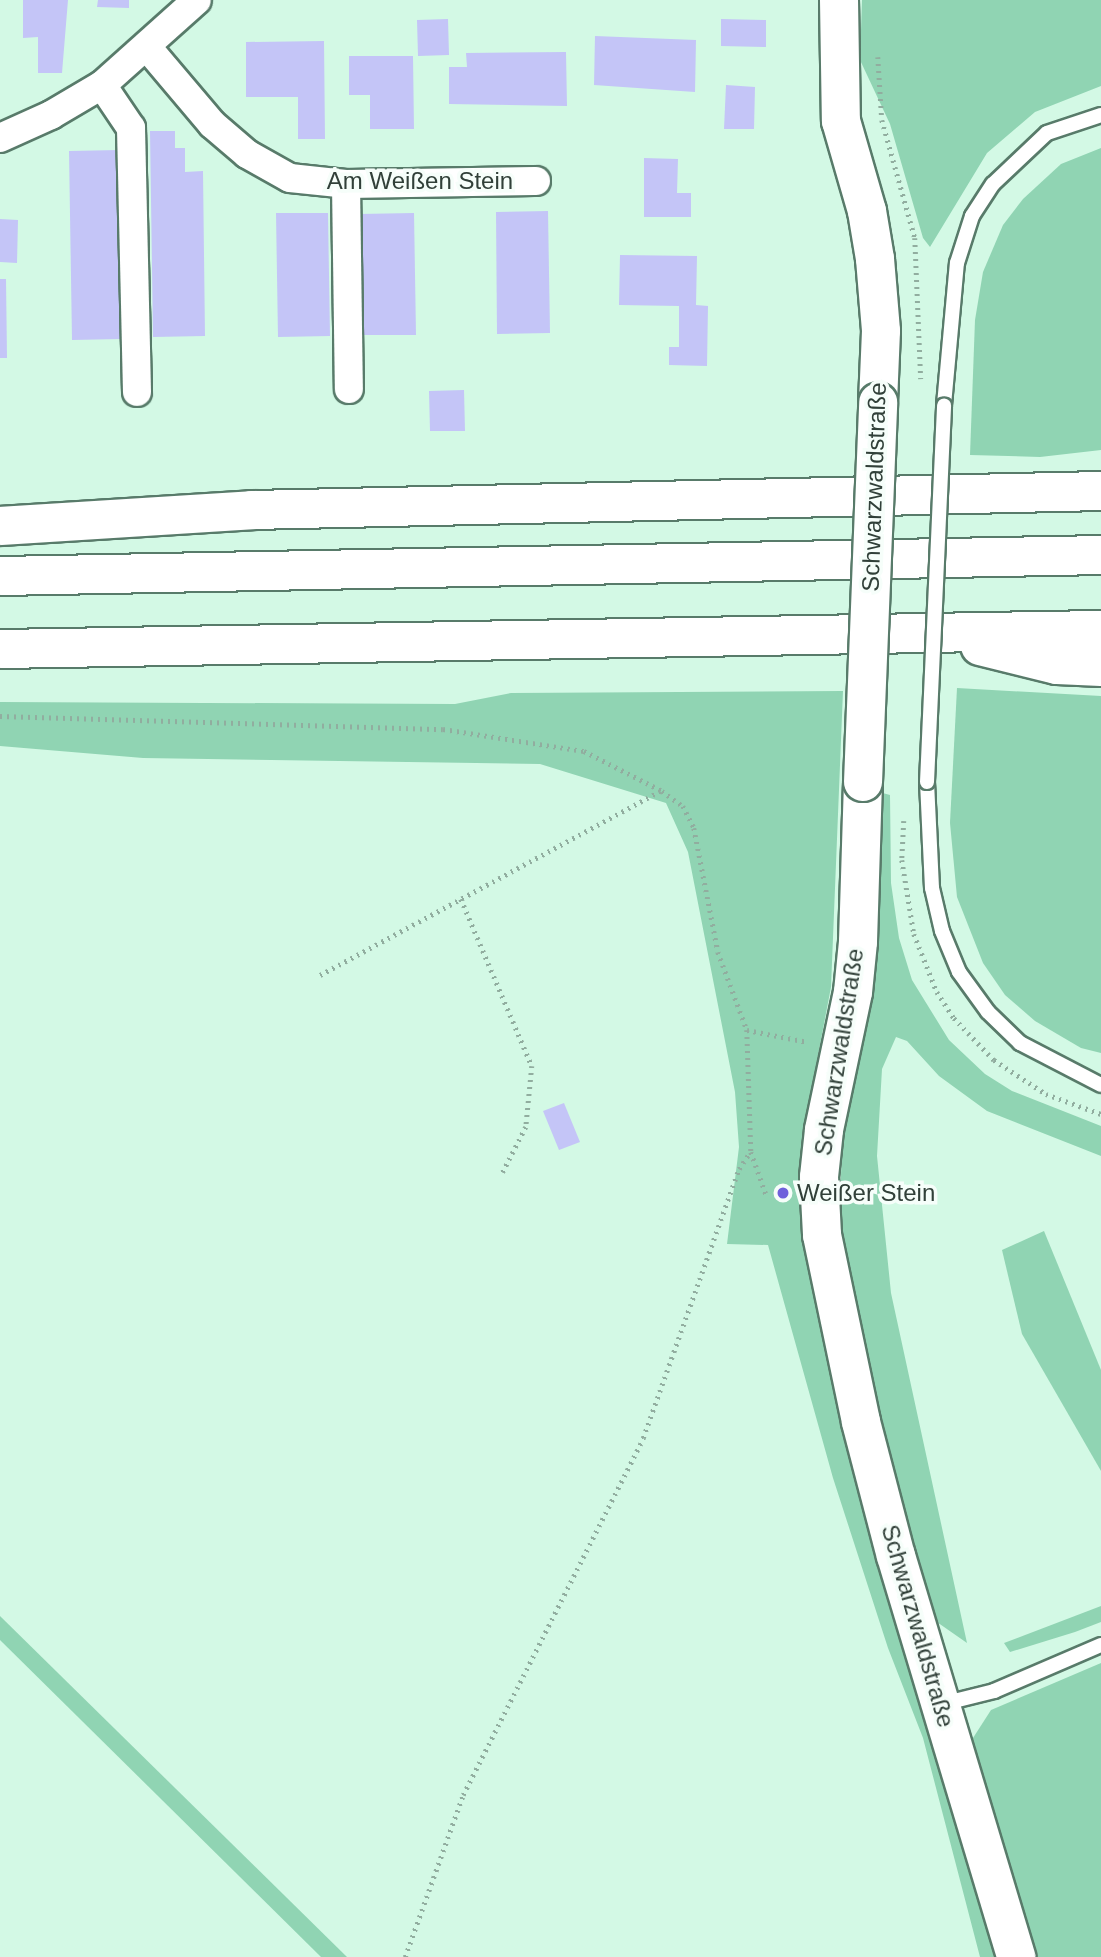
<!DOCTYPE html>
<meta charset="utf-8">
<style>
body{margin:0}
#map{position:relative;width:1101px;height:1957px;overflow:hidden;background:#d3f9e5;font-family:Helvetica,sans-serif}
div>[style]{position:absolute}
.green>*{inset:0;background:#90d4b3}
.building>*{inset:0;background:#c4c5f7}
.path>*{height:4.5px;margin-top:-2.25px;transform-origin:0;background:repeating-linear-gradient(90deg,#91ad9f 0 2px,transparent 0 7px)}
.roads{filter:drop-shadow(2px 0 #587b6a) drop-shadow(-2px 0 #587b6a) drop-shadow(0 2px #587b6a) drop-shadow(0 -2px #587b6a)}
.service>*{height:14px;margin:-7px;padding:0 7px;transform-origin:7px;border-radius:7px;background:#fff}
.minor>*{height:28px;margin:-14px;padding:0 14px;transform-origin:14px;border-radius:14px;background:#fff}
.secondary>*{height:38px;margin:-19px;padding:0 19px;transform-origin:19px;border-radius:19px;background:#fff}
.motorway>*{height:38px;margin:-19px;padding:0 19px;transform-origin:19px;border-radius:19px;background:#fff}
.bridges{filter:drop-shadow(2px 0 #587b6a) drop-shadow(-2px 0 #587b6a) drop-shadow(0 2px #587b6a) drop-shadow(0 -2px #587b6a)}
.service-bridge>*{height:14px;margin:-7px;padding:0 7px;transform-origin:7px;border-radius:7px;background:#fff}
.secondary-bridge>*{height:38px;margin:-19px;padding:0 19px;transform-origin:19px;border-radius:19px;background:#fff}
.dots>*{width:19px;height:19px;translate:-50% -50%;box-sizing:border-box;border:4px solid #f6fefa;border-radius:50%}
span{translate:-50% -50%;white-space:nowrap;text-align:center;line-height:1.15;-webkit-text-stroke:7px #f6fefa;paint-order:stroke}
.street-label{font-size:24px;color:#314039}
.poi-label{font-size:24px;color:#314039}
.left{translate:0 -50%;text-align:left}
</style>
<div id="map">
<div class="green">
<i style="clip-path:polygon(862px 0,1101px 0,1101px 86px,1035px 112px,987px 153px,930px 247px,923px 238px,890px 124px,860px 60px)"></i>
<i style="clip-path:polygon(1101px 148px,1101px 450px,1040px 457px,970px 455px,975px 320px,983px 272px,1003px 225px,1023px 199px,1061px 164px)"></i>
<i style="clip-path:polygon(957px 688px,1101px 696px,1101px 1053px,1081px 1048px,1035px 1021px,1005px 995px,983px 963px,957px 897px,950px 823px)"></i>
<i style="clip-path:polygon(843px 691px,831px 987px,808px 1108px,800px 1181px,805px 1235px,1004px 1957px,980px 1957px,923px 1738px,888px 1648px,833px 1478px,768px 1245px,727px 1244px,739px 1147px,735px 1092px,688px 852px,666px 803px,540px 764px,143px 758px,0 746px,0 702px,455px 704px,511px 693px)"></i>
<i style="clip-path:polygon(879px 792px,890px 795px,891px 883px,899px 938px,912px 980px,949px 1040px,985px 1074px,1012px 1091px,1101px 1126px,1101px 1156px,987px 1111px,939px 1076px,907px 1041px,896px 1037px,882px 1069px,877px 1156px,891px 1293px,967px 1643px,934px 1620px,873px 1419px,839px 1231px,842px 1147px,875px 969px,874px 858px)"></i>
<i style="clip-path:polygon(1044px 1231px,1101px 1370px,1101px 1471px,1022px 1334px,1002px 1250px)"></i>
<i style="clip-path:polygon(1101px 1606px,1101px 1622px,1075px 1632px,1010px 1652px,1004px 1643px)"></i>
<i style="clip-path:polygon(0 1616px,347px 1957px,321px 1957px,0 1640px)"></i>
<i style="clip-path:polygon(1101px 1663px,1101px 1957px,1037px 1957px,974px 1757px,973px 1738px,991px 1710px)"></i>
</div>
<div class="building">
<i style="clip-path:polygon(23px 0,68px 0,62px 73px,38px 73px,38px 37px,23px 38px)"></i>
<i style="clip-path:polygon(98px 0,129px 0,129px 8px,97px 7px)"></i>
<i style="clip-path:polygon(448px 19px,449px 55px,418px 56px,417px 20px)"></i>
<i style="clip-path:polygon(721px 19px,766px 20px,766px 47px,721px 46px)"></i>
<i style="clip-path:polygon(595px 36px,696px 40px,695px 92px,594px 85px)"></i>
<i style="clip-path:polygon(324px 41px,325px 139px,298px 139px,298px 97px,246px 97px,246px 42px)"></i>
<i style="clip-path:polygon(566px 52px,567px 106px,449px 104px,449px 67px,467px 67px,466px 53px)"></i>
<i style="clip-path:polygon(349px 56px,413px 56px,414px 129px,370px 129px,370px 95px,349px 95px)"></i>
<i style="clip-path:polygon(726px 85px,755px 87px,754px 129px,724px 129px)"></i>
<i style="clip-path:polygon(150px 131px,175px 131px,175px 148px,185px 148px,185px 172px,203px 171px,205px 336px,153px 337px)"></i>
<i style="clip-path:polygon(119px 150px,121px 339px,72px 340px,69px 151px)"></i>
<i style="clip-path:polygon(644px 158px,678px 159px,677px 193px,691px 193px,691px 217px,644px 217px)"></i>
<i style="clip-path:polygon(548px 211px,550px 333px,497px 334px,496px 212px)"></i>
<i style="clip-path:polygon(276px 213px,328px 213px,330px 336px,278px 337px)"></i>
<i style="clip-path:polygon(414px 213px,416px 335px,361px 335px,359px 214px)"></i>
<i style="clip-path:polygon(0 219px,18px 220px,17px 263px,0 262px)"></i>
<i style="clip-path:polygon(620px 255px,697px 256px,696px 305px,708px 306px,707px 366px,669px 365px,669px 347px,679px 347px,679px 306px,619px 305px)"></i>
<i style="clip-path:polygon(0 279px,6px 279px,7px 358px,0 358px)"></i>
<i style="clip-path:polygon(464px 390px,465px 431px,430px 431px,429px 391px)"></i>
<i style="clip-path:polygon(564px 1103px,580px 1142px,559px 1150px,543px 1111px)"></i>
</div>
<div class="path">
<i style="left:878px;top:57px;width:63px;rotate:86.4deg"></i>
<i style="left:882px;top:120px;width:123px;rotate:74.4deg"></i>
<i style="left:915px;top:238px;width:141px;rotate:87.6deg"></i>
<i style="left:0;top:716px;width:443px;rotate:1.7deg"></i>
<i style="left:443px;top:729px;width:143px;rotate:8.9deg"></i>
<i style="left:584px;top:751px;width:88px;rotate:27.1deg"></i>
<i style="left:662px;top:791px;width:26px;rotate:36deg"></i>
<i style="left:683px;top:806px;width:25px;rotate:63deg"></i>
<i style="left:694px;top:828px;width:126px;rotate:79deg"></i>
<i style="left:718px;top:952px;width:83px;rotate:69.6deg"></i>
<i style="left:747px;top:1030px;width:122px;rotate:88.1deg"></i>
<i style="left:751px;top:1152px;width:48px;rotate:70.4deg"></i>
<i style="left:904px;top:821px;width:39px;rotate:93deg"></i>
<i style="left:902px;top:860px;width:75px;rotate:80.8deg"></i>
<i style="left:914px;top:934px;width:62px;rotate:68.4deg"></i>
<i style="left:937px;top:992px;width:31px;rotate:57deg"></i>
<i style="left:954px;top:1018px;width:58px;rotate:46.4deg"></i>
<i style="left:994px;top:1060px;width:62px;rotate:33.2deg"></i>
<i style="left:1046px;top:1094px;width:59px;rotate:20deg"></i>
<i style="left:461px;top:899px;width:181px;rotate:67deg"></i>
<i style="left:532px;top:1066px;width:61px;rotate:95.6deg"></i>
<i style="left:526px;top:1127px;width:51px;rotate:117.1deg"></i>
<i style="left:320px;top:975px;width:387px;rotate:-28.4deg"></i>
<i style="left:747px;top:1030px;width:62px;rotate:11.1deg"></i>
<i style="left:405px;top:1957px;width:172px;rotate:-70.3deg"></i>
<i style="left:463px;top:1795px;width:400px;rotate:-63.2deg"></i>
<i style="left:643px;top:1438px;width:286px;rotate:-70.4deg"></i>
<i style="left:739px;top:1169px;width:20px;rotate:-57deg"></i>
</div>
<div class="roads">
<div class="service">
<i style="left:944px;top:405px;width:143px;rotate:-84.8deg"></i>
<i style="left:957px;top:263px;width:49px;rotate:-72.3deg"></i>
<i style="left:972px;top:216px;width:38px;rotate:-57deg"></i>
<i style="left:993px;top:184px;width:74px;rotate:-43.4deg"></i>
<i style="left:1047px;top:133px;width:57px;rotate:-18.4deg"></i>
<i style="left:927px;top:782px;width:106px;rotate:87.3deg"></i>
<i style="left:932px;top:888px;width:44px;rotate:76.9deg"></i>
<i style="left:942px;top:931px;width:44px;rotate:67.5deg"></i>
<i style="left:959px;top:972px;width:49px;rotate:54.1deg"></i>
<i style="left:988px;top:1012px;width:45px;rotate:44.1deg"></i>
<i style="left:1020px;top:1043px;width:91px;rotate:27.4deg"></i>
<i style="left:942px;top:1704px;width:54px;rotate:-14deg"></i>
<i style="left:994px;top:1691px;width:116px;rotate:-23.3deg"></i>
</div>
<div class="minor">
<i style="left:147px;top:47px;width:101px;rotate:49.8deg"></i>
<i style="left:212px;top:124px;width:46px;rotate:40.6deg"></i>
<i style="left:247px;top:154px;width:49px;rotate:29.2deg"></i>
<i style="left:290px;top:178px;width:56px;rotate:6.1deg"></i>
<i style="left:346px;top:184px;width:190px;rotate:-0.9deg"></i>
<i style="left:102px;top:85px;width:52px;rotate:56deg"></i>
<i style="left:131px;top:128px;width:264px;rotate:88.7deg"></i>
<i style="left:0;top:138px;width:56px;rotate:-24.3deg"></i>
<i style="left:51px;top:115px;width:59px;rotate:-30.5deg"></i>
<i style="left:102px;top:85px;width:127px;rotate:-41.8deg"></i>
<i style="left:346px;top:184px;width:205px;rotate:89.2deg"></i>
</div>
<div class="secondary">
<i style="left:839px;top:0;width:121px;rotate:89.1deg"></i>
<i style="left:841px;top:121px;width:94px;rotate:73.9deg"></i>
<i style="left:867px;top:211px;width:49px;rotate:80.5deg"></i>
<i style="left:875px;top:259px;width:72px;rotate:85.2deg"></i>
<i style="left:881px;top:331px;width:71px;rotate:92.4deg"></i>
<i style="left:863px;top:782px;width:160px;rotate:91.8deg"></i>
<i style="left:858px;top:942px;width:50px;rotate:95.7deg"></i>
<i style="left:853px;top:992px;width:141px;rotate:101.9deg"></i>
<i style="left:824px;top:1130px;width:47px;rotate:96.1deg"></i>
<i style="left:819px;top:1177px;width:58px;rotate:87deg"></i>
<i style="left:822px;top:1235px;width:191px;rotate:78.2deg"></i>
<i style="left:861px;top:1422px;width:138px;rotate:75.4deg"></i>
<i style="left:896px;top:1556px;width:419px;rotate:73.3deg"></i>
</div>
<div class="motorway">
<i style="left:0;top:526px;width:253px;rotate:-3.6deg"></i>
<i style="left:252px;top:510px;width:849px;rotate:-1.28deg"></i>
<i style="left:0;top:576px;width:1101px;rotate:-1.09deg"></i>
<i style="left:980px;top:646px;width:79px;rotate:13.9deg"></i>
<i style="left:1057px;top:665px;width:44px;rotate:2.6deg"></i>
<i style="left:0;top:649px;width:1101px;rotate:-0.99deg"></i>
</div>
</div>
<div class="bridges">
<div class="service-bridge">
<i style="left:927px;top:782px;width:377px;rotate:-87.4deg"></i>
</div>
<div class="secondary-bridge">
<i style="left:863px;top:782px;width:380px;rotate:-87.7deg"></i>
</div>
</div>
<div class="dots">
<i style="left:783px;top:1193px;background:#6f61db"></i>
</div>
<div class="street-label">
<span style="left:420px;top:181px">Am Weißen Stein</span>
<span style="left:874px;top:487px;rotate:-88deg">Schwarzwaldstraße</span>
<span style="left:839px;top:1052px;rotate:-81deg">Schwarzwaldstraße</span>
<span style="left:918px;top:1626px;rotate:74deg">Schwarzwaldstraße</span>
</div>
<div class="poi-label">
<span class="left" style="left:797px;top:1193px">Weißer Stein</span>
</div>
</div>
